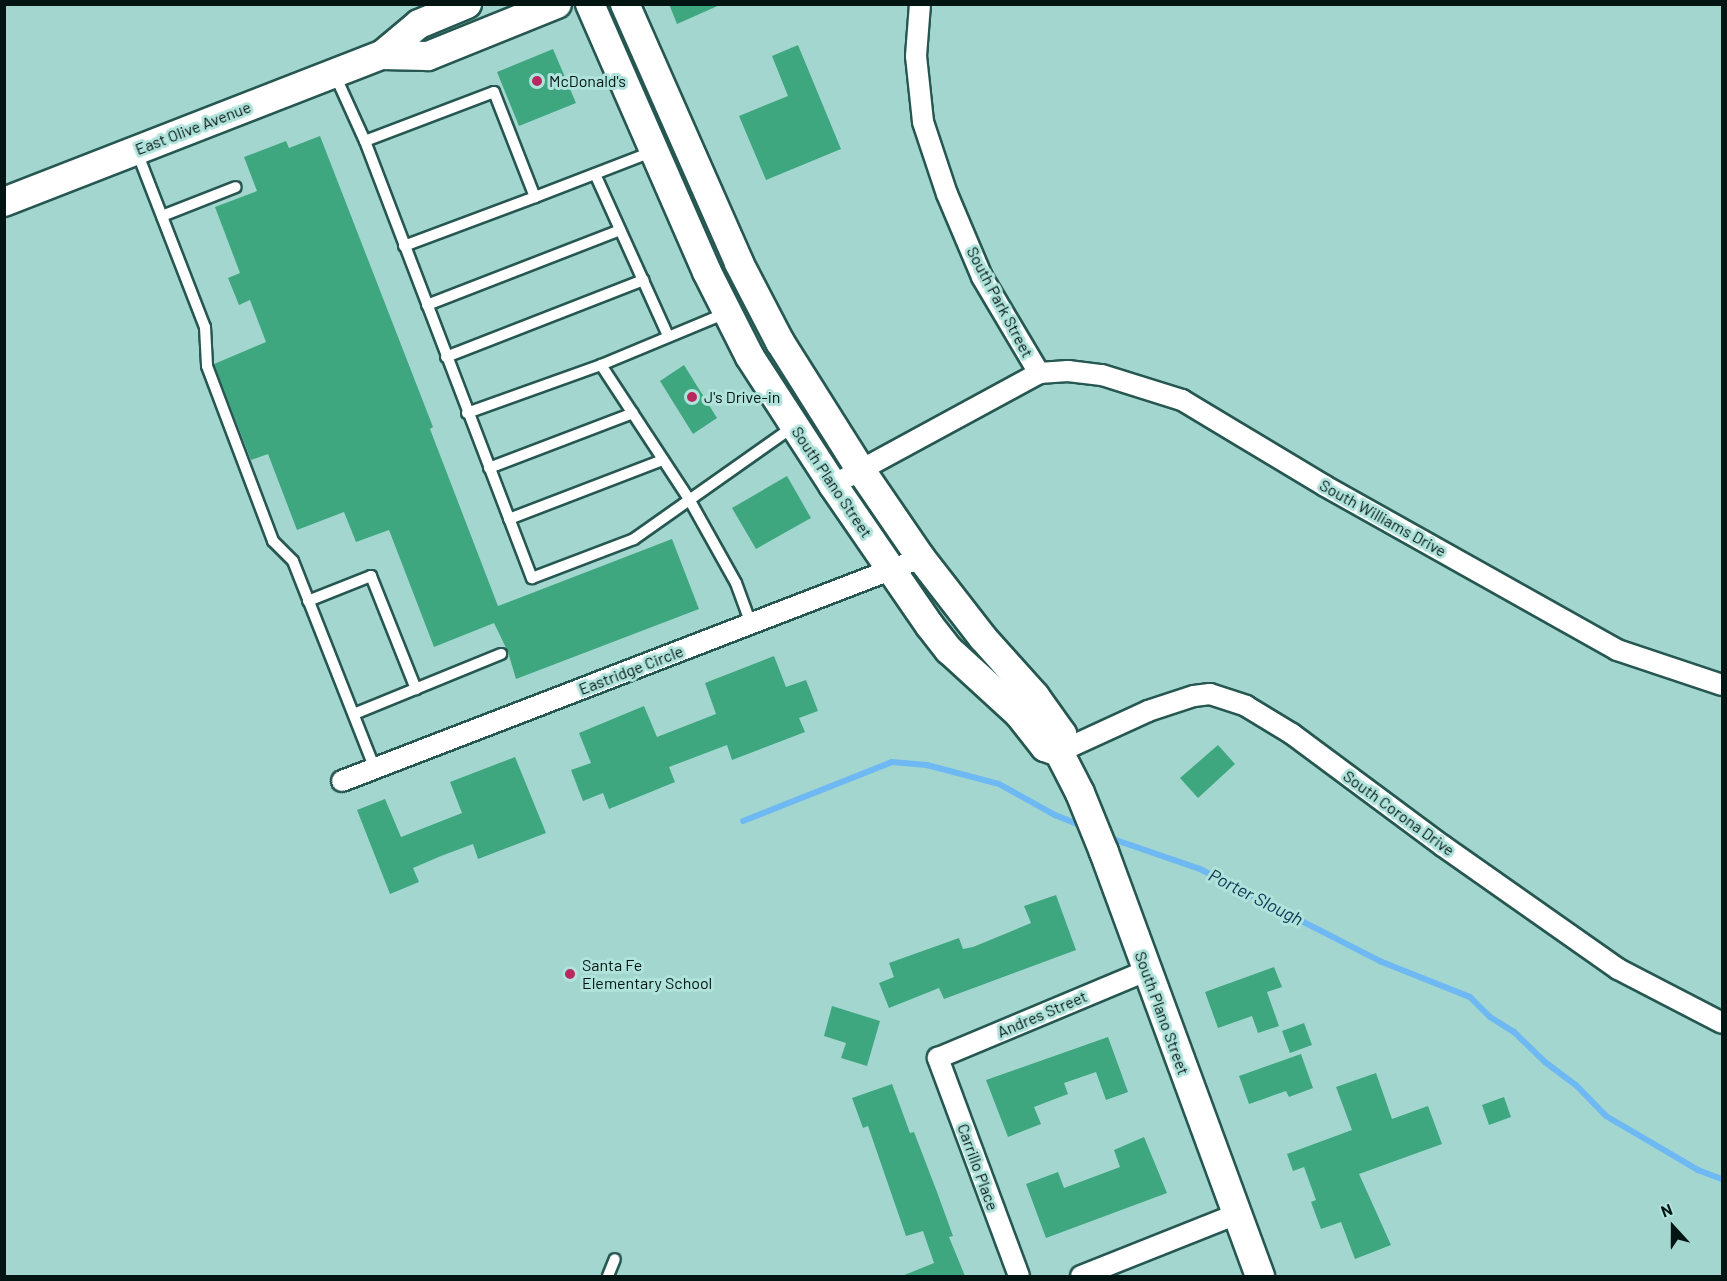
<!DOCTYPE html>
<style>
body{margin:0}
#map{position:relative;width:1727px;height:1281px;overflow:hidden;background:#a3d6ce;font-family:Barlow,sans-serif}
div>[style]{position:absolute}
.stream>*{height:6px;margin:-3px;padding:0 3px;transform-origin:3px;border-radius:3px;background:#6eb8f3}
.building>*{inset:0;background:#3fa780}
.roads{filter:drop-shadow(2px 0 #265751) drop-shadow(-2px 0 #265751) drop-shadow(0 2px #265751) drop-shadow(0 -2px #265751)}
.lane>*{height:10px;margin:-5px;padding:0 5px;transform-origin:5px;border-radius:5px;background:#fff}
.street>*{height:20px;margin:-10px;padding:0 10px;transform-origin:10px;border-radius:10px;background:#fff}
.secondary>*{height:28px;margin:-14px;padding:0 14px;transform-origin:14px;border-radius:14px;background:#fff}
.dots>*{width:16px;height:16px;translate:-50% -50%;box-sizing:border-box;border:3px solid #b0e3db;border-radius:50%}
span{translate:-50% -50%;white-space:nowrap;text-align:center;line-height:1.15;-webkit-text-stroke:6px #b0e3db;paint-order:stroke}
.poi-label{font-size:16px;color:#031513}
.left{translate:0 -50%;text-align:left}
.street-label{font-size:16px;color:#031513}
.water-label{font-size:18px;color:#0c3553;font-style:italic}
.frame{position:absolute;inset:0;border:6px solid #031513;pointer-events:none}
.north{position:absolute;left:1643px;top:1197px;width:60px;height:60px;-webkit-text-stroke:4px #b0e3db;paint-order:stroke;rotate:339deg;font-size:16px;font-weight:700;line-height:24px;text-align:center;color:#031513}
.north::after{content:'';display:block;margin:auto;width:21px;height:27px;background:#031513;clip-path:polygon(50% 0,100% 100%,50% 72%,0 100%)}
</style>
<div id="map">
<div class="stream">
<i style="left:743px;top:821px;width:160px;rotate:-21.6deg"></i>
<i style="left:892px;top:762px;width:35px;rotate:5deg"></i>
<i style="left:927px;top:765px;width:74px;rotate:14.8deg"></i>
<i style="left:999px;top:784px;width:64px;rotate:29deg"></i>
<i style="left:1055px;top:815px;width:31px;rotate:22deg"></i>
<i style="left:1107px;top:837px;width:98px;rotate:19deg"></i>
<i style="left:1200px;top:869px;width:204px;rotate:27.1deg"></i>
<i style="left:1382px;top:962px;width:95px;rotate:21.7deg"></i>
<i style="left:1470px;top:997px;width:28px;rotate:45deg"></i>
<i style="left:1490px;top:1017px;width:28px;rotate:32deg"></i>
<i style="left:1514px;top:1032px;width:43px;rotate:44.1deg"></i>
<i style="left:1545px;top:1062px;width:39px;rotate:37deg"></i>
<i style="left:1576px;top:1085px;width:43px;rotate:45.9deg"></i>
<i style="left:1606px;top:1116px;width:107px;rotate:30.4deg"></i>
<i style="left:1698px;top:1170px;width:26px;rotate:21deg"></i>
</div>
<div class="building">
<i style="clip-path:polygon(669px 4px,722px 4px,677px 24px)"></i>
<i style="clip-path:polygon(798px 45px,841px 149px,766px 180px,739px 116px,788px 96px,772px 56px)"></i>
<i style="clip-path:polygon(553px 49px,576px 103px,519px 126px,497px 72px)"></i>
<i style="clip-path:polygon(320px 136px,433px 427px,430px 429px,498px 606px,672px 539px,699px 609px,516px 679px,508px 652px,494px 623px,434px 647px,389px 530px,356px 542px,344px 512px,297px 530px,268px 454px,251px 460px,214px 364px,266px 342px,250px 300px,239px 305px,228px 278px,240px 273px,215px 207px,257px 191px,244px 157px,286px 141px,289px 148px)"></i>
<i style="clip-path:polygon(684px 365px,717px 418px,693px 434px,660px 381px)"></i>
<i style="clip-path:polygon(787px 476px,811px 518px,756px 549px,732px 508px)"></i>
<i style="clip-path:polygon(774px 656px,786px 687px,806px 680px,818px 711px,799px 718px,805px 732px,732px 760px,727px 745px,669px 767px,675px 782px,609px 809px,603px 793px,583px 801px,571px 770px,591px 763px,579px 733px,644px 706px,657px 737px,716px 714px,705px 683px)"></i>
<i style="clip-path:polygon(1218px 745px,1235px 764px,1198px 798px,1180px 778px)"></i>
<i style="clip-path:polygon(515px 757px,546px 833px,478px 859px,473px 844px,441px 856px,413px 868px,419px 882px,390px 894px,357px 810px,385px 799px,401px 837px,462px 813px,450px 782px)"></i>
<i style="clip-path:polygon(1056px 895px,1076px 950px,944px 999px,939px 988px,889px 1008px,879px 983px,894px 977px,889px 963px,959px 938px,963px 949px,973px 947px,1031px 923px,1024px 906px)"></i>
<i style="clip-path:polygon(1274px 967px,1282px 987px,1267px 992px,1279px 1026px,1258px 1033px,1252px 1016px,1218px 1028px,1205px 992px)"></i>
<i style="clip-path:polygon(832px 1006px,880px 1021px,867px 1066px,841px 1058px,846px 1043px,824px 1036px)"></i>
<i style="clip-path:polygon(1304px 1023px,1312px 1045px,1290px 1053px,1282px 1031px)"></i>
<i style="clip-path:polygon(1108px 1037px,1128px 1092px,1106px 1100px,1096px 1072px,1064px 1083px,1068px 1094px,1034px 1107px,1041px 1124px,1008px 1137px,986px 1080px)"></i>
<i style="clip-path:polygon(1301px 1054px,1313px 1088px,1289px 1097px,1286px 1091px,1249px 1104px,1239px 1076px)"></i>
<i style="clip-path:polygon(1376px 1073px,1392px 1119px,1428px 1106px,1442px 1144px,1359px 1174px,1391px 1245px,1355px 1259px,1341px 1222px,1321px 1229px,1311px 1202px,1316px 1200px,1304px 1167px,1293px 1171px,1287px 1154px,1352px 1130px,1336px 1087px)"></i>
<i style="clip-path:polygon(892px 1084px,910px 1133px,914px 1132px,937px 1192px,953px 1236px,949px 1237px,965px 1276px,902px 1276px,934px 1263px,923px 1231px,906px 1236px,868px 1126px,863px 1128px,852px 1098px)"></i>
<i style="clip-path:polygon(1504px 1097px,1511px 1117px,1489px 1125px,1482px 1105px)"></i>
<i style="clip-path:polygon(1144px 1137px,1167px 1193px,1046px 1238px,1026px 1184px,1058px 1172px,1064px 1188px,1120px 1167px,1114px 1150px)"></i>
</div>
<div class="roads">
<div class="lane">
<i style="left:335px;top:75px;width:72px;rotate:65.6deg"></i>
<i style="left:365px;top:141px;width:468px;rotate:69.1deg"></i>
<i style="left:532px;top:578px;width:109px;rotate:-20.9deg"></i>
<i style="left:634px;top:539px;width:196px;rotate:-35.2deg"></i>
<i style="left:365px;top:141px;width:138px;rotate:-20.8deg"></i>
<i style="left:494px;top:92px;width:113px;rotate:68.7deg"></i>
<i style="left:535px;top:197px;width:128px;rotate:-21.1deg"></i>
<i style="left:137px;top:152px;width:188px;rotate:68.8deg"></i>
<i style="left:205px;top:327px;width:39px;rotate:87deg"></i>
<i style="left:207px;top:366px;width:187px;rotate:69.3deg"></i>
<i style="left:273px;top:541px;width:28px;rotate:45deg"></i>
<i style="left:293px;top:561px;width:224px;rotate:68.5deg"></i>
<i style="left:595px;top:174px;width:178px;rotate:65.7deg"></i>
<i style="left:162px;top:216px;width:79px;rotate:-21.4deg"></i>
<i style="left:404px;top:246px;width:140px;rotate:-20.5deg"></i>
<i style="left:427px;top:305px;width:207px;rotate:-21.2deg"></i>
<i style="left:446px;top:357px;width:212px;rotate:-21.3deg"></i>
<i style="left:601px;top:365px;width:160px;rotate:56.7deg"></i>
<i style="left:689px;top:499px;width:96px;rotate:60.8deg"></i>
<i style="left:736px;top:583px;width:44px;rotate:69.9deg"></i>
<i style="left:467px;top:413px;width:142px;rotate:-19.7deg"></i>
<i style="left:601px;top:365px;width:135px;rotate:-22.6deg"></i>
<i style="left:489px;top:468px;width:154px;rotate:-20.9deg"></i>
<i style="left:509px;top:519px;width:165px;rotate:-21deg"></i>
<i style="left:308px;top:601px;width:68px;rotate:-21.6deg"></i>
<i style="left:371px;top:576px;width:122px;rotate:68.3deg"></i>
<i style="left:354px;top:714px;width:159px;rotate:-22.2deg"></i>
<i style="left:608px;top:1276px;width:18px;rotate:-68deg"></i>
</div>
<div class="street">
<i style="left:920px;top:4px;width:52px;rotate:94.4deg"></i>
<i style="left:916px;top:56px;width:66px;rotate:83.9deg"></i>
<i style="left:923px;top:122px;width:76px;rotate:71.6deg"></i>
<i style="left:947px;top:194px;width:90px;rotate:67.1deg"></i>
<i style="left:982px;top:277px;width:112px;rotate:59.3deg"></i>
<i style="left:833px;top:485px;width:234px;rotate:-28.5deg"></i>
<i style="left:1039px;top:373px;width:29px;rotate:-4deg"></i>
<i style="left:1068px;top:371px;width:34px;rotate:7deg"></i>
<i style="left:1102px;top:375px;width:84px;rotate:17.4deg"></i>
<i style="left:1182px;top:400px;width:167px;rotate:31deg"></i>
<i style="left:1325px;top:486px;width:335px;rotate:29.3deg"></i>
<i style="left:1617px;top:650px;width:111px;rotate:18.4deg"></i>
<i style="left:1059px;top:752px;width:98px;rotate:-24.7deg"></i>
<i style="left:1148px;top:711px;width:48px;rotate:-18.1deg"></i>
<i style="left:1194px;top:696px;width:16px;rotate:-7deg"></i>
<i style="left:1210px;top:694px;width:38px;rotate:18deg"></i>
<i style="left:1246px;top:706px;width:54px;rotate:31.3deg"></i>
<i style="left:1292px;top:734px;width:188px;rotate:36.6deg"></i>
<i style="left:1443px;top:846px;width:214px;rotate:35.1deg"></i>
<i style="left:1618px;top:969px;width:117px;rotate:27.4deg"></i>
<i style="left:342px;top:781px;width:620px;rotate:-21.06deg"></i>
<i style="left:1019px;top:1276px;width:233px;rotate:-110.4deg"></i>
<i style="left:938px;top:1058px;width:225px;rotate:-22.7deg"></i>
<i style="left:1081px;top:1276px;width:168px;rotate:-21.7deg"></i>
</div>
<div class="secondary">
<i style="left:590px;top:4px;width:292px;rotate:66.4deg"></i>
<i style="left:707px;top:272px;width:95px;rotate:63.2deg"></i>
<i style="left:750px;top:357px;width:153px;rotate:57deg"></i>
<i style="left:833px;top:485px;width:171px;rotate:55.5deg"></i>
<i style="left:930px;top:626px;width:31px;rotate:52deg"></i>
<i style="left:949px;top:650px;width:95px;rotate:42.4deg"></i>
<i style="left:1019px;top:714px;width:42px;rotate:51.8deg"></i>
<i style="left:1045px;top:747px;width:15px;rotate:20deg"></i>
<i style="left:625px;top:4px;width:283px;rotate:66.2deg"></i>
<i style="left:739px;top:263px;width:89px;rotate:62.6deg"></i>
<i style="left:780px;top:342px;width:150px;rotate:57.8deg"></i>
<i style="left:860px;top:469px;width:108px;rotate:55.6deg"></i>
<i style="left:921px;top:558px;width:101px;rotate:52.2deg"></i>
<i style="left:983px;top:638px;width:78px;rotate:48.1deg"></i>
<i style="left:1035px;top:696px;width:47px;rotate:54.6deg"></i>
<i style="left:1062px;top:734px;width:18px;rotate:99deg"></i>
<i style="left:1059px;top:752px;width:46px;rotate:62.9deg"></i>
<i style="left:1080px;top:793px;width:64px;rotate:67.9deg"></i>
<i style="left:1104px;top:852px;width:452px;rotate:69.8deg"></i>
<i style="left:382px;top:55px;width:46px;rotate:1.2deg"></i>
<i style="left:428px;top:56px;width:139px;rotate:-22deg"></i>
<i style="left:4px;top:202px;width:406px;rotate:-21.3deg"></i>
<i style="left:382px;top:55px;width:48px;rotate:-40deg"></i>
<i style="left:419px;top:24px;width:52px;rotate:-22.6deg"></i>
</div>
</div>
<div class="dots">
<i style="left:537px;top:81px;background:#b82a5d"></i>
<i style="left:692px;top:397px;background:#b82a5d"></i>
<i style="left:570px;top:974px;background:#b82a5d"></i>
</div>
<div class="poi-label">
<span class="left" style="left:549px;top:81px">McDonald's</span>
<span class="left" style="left:704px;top:397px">J's Drive-in</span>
<span class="left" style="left:582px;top:974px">Santa Fe<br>Elementary School</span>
</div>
<div class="street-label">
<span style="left:193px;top:128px;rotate:-21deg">East Olive Avenue</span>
<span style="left:1000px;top:302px;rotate:62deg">South Park Street</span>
<span style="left:832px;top:482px;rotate:56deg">South Plano Street</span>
<span style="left:1383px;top:518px;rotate:29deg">South Williams Drive</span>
<span style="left:631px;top:670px;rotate:-21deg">Eastridge Circle</span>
<span style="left:1399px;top:813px;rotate:36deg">South Corona Drive</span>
<span style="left:1162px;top:1013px;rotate:70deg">South Plano Street</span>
<span style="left:1042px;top:1014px;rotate:-23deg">Andres Street</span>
<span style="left:978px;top:1167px;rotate:70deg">Carrillo Place</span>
</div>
<div class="water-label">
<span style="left:1256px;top:897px;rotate:27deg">Porter Slough</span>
</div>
<div class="frame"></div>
<div class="north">N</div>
</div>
